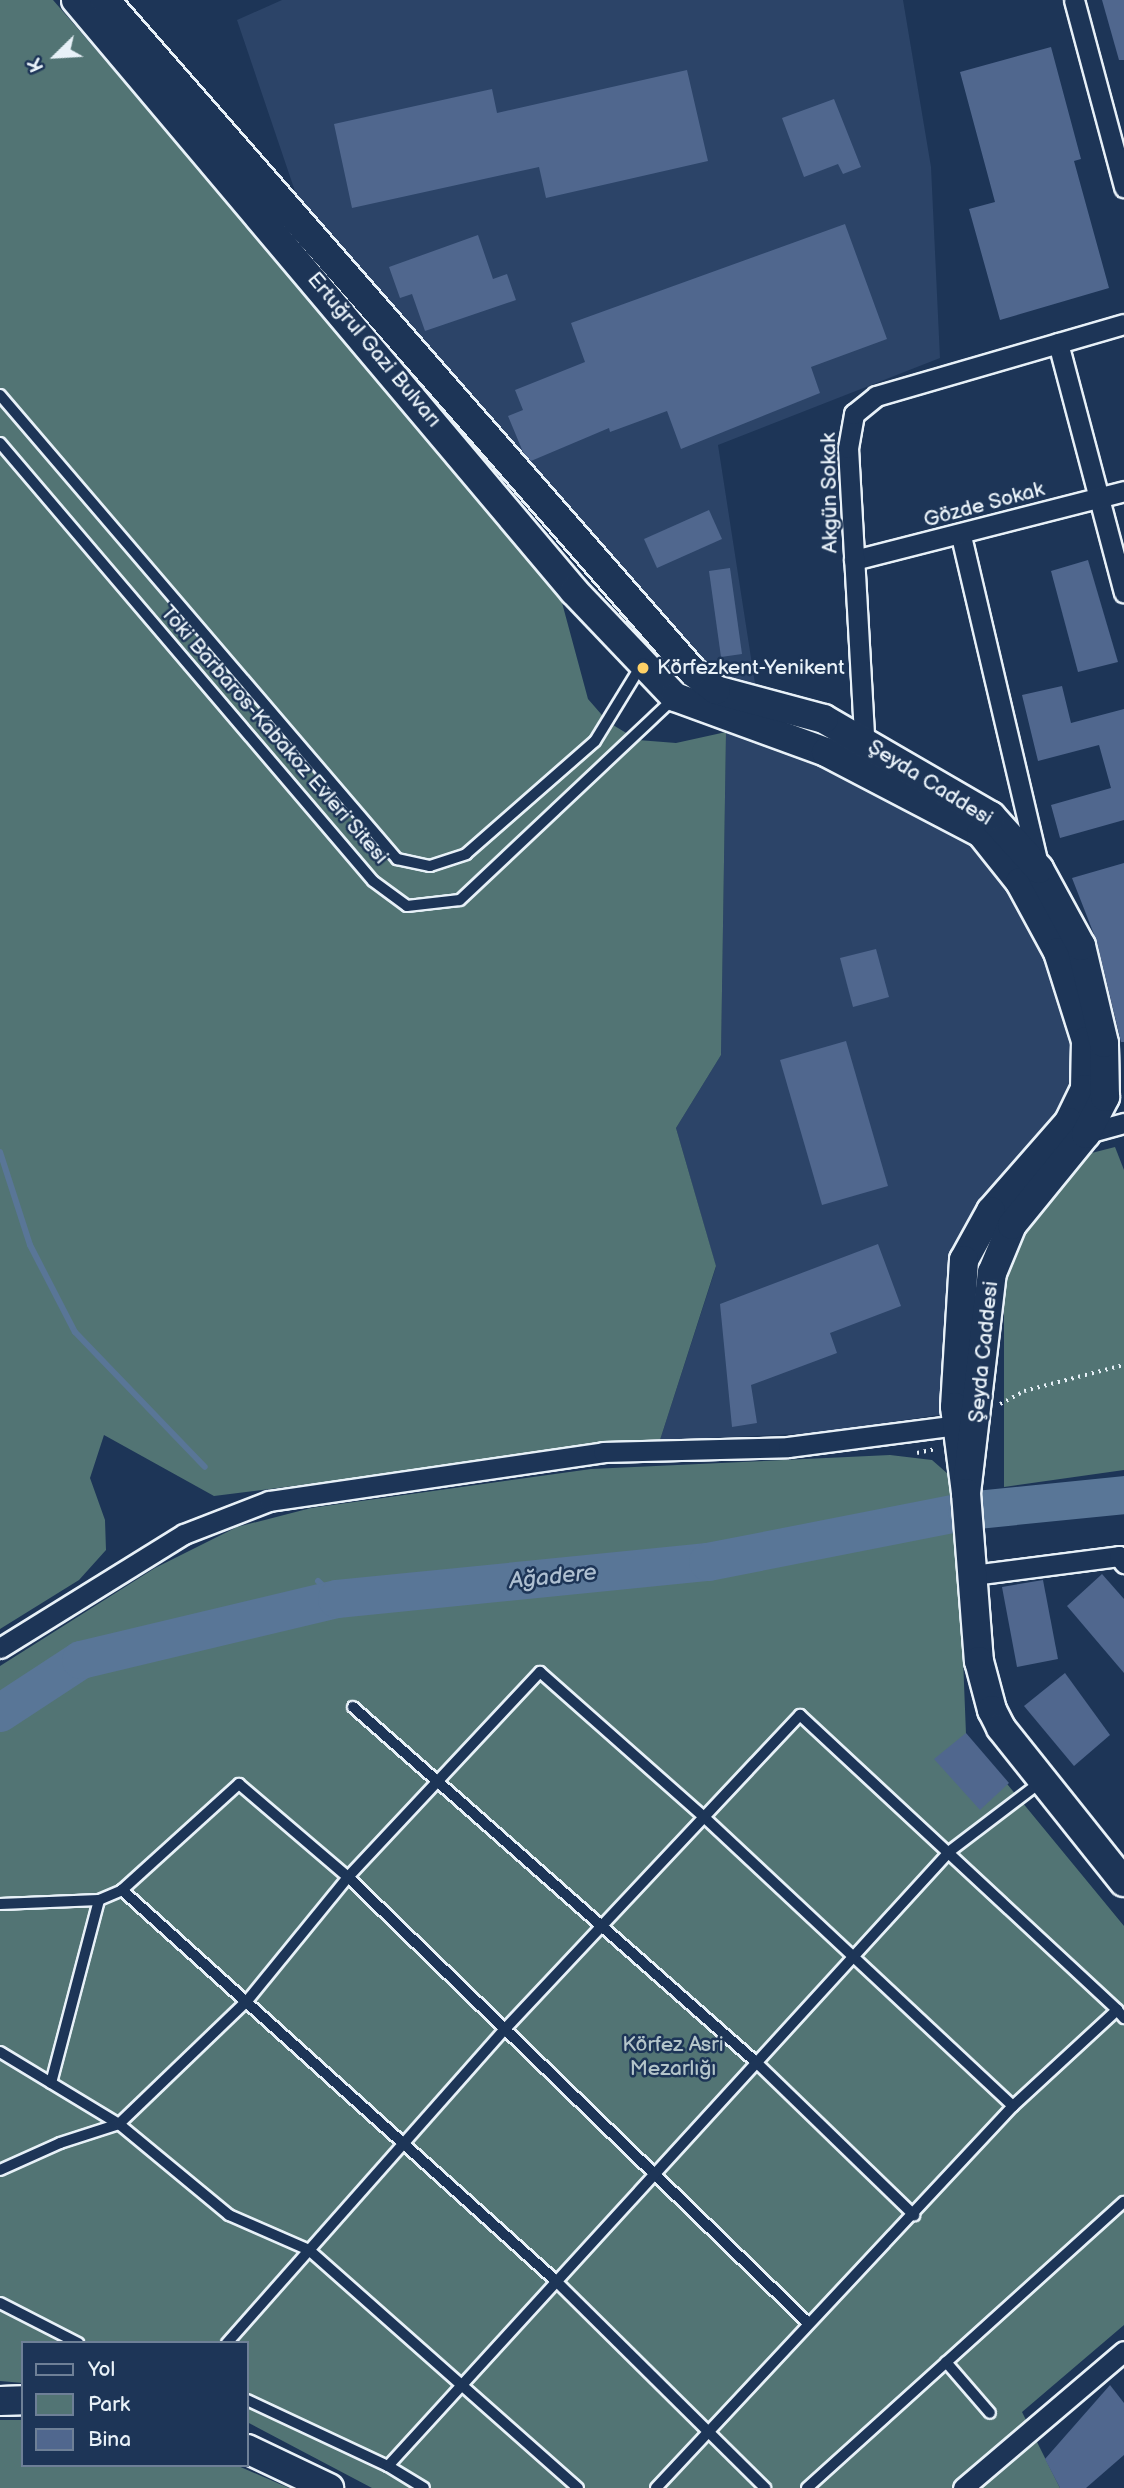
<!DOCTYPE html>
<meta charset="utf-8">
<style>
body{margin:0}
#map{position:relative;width:1124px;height:2488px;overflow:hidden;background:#1d3557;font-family:"Balsamiq Sans",sans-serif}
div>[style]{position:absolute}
.built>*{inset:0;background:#2c4468}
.green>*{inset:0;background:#527474}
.stream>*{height:6px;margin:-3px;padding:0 3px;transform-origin:3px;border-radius:3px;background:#597697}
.river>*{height:38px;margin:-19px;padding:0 19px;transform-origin:19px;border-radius:19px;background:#597697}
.building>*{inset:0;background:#50678e}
.path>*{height:3.5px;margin-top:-1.75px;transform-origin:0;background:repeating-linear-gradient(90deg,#e8f1f8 0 2px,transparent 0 7px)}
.roads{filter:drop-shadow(2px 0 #e8f1f8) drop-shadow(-2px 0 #e8f1f8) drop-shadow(0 2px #e8f1f8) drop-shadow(0 -2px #e8f1f8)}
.service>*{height:10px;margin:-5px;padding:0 5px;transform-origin:5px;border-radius:5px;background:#1d3557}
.minor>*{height:19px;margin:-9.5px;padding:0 9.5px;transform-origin:9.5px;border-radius:9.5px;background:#1d3557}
.secondary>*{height:28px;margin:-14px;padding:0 14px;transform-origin:14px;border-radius:14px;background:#1d3557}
.dots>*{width:19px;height:19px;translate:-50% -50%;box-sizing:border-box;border:4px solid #1d3557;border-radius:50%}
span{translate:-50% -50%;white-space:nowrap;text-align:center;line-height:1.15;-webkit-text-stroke:5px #1d3557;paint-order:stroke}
.street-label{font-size:21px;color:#e8f1f8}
.poi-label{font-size:21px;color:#e8f1f8}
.left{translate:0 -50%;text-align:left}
.park-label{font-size:21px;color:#b4c5ca}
.water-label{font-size:23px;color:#afc0d1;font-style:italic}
.legend{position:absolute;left:21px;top:2341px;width:228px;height:126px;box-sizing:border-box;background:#1d3557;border:2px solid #6e8097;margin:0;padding:9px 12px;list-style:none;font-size:21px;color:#e8f1f8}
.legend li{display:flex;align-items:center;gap:14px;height:35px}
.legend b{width:35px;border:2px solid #6e8097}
.north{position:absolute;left:21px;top:21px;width:70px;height:70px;-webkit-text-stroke:5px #1d3557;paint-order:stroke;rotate:246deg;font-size:19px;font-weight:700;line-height:28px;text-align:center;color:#e8f1f8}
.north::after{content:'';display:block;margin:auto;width:24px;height:32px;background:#e8f1f8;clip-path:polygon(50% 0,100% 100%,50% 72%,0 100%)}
</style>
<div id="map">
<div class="built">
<i style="clip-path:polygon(282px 0,903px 0,931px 167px,940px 358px,718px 445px,756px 690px,714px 675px,300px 206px,237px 20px)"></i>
<i style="clip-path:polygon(726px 732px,818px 763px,972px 841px,1002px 877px,1049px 957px,1077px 1051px,1074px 1087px,1019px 1162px,985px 1197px,945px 1414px,818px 1433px,660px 1440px,716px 1267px,676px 1128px,721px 1055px)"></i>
</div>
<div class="green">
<i style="clip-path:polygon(0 0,53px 0,423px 428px,561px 599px,588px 699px,608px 722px,638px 740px,676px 743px,726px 732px,721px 1055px,676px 1128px,716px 1266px,660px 1440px,214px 1496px,104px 1435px,90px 1478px,105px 1520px,106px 1550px,79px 1580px,0 1629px)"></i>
<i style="clip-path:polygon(1115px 1147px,1124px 1170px,1124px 1470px,1004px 1487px,1004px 1266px,1017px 1236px,1076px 1157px)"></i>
<i style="clip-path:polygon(890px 1455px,932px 1460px,956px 1481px,966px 1734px,1124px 1926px,1124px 2325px,1022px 2412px,1060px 2488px,372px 2488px,247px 2422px,247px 2343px,23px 2343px,23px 2383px,0 2381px,0 1666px,155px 1568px,237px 1527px,311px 1508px,591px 1469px)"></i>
<i style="clip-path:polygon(0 2420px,23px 2420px,23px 2465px,236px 2465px,289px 2488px,0 2488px)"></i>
</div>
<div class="stream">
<i style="left:0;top:1152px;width:98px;rotate:72.1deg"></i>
<i style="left:30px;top:1245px;width:98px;rotate:62.7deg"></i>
<i style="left:75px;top:1332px;width:187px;rotate:46.1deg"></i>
<i style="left:318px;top:1581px;width:26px;rotate:43deg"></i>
</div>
<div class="river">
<i style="left:0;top:1713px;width:97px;rotate:-33.2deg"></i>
<i style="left:81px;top:1660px;width:263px;rotate:-13.4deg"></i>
<i style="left:337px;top:1599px;width:373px;rotate:-5.7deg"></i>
<i style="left:708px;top:1562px;width:264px;rotate:-11.1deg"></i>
<i style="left:967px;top:1511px;width:158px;rotate:-5.8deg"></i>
</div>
<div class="building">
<i style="clip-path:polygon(1102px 0,1124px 0,1124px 60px,1119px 60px)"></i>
<i style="clip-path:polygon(1051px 47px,1081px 159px,1074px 161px,1109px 288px,1000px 320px,969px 209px,995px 202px,960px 72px)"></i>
<i style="clip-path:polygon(687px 70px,708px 161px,546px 198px,539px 167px,352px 208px,334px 124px,492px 89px,497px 113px)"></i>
<i style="clip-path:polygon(834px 99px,861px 167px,843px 174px,838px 164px,804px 177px,782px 118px)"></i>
<i style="clip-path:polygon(845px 224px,887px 339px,811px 367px,820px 393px,681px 449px,667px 411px,610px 432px,609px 428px,531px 461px,523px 452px,508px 416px,523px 410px,515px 390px,585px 362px,571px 323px)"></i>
<i style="clip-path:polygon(478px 235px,493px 279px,507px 274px,516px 300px,425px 331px,412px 294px,400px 298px,389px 267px)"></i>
<i style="clip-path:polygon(709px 510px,722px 539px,657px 568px,644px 539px)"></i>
<i style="clip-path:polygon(1088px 560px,1118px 662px,1078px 672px,1051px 571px)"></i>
<i style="clip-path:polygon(730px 568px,742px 654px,721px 657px,709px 571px)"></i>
<i style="clip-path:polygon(1062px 686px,1071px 723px,1124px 709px,1124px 820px,1060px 838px,1051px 805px,1111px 788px,1099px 745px,1038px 761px,1022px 695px)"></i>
<i style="clip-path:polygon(1124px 863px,1124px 1042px,1121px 1042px,1097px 942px,1072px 878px)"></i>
<i style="clip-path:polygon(876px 949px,889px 997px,853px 1007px,840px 958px)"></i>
<i style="clip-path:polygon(846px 1041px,888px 1186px,822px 1205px,780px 1060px)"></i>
<i style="clip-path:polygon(878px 1244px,901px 1306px,830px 1333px,837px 1353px,751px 1385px,757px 1423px,732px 1427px,720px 1304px)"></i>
<i style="clip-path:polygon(1102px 1574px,1124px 1599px,1124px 1673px,1067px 1606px)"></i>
<i style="clip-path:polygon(1043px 1580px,1058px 1659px,1017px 1667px,1002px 1587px)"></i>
<i style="clip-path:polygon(1065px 1673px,1110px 1735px,1074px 1766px,1024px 1706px)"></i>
<i style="clip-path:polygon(966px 1733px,1009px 1783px,980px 1810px,934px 1759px)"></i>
<i style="clip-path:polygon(1110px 2385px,1124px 2403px,1124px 2455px,1086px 2488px,1060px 2488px,1045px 2459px)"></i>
</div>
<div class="path">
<i style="left:1000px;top:1404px;width:27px;rotate:-28deg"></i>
<i style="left:1024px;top:1391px;width:103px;rotate:-14.6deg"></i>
<i style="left:917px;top:1453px;width:19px;rotate:-12deg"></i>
</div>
<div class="roads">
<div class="service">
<i style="left:0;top:395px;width:611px;rotate:49.45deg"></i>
<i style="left:397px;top:859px;width:34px;rotate:12deg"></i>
<i style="left:430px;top:866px;width:38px;rotate:-18deg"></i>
<i style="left:466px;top:854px;width:171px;rotate:-41.2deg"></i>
<i style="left:595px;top:741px;width:88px;rotate:-58.5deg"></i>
<i style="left:0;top:443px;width:575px;rotate:49.58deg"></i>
<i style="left:373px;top:881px;width:42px;rotate:36.3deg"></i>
<i style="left:407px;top:906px;width:53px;rotate:-6.5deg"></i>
<i style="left:460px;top:900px;width:294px;rotate:-43.3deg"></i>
<i style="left:353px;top:1707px;width:538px;rotate:41.39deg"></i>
<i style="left:757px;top:2063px;width:219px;rotate:44.1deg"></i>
<i style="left:122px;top:1890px;width:158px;rotate:-42.2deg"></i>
<i style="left:239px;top:1784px;width:143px;rotate:40.5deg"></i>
<i style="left:348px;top:1877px;width:639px;rotate:44.11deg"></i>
<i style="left:0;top:1904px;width:99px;rotate:-2.3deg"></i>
<i style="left:99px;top:1900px;width:25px;rotate:-23deg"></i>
<i style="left:122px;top:1890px;width:586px;rotate:42.02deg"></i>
<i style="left:557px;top:2282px;width:293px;rotate:44.7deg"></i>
<i style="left:0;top:2052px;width:139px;rotate:31.2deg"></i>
<i style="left:119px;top:2124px;width:143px;rotate:39.6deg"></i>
<i style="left:229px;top:2215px;width:87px;rotate:23.6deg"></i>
<i style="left:309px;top:2250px;width:359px;rotate:41.5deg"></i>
<i style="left:51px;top:2083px;width:189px;rotate:-75.3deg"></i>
<i style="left:0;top:2170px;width:66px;rotate:-24.2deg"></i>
<i style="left:60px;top:2143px;width:62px;rotate:-17.9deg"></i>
<i style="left:119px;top:2124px;width:178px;rotate:-43.9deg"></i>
<i style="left:247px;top:2001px;width:160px;rotate:-50.8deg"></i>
<i style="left:348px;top:1877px;width:281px;rotate:-46.9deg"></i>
<i style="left:540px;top:1672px;width:219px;rotate:41.5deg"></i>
<i style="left:704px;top:1817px;width:423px;rotate:43.1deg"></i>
<i style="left:0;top:2303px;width:88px;rotate:27.1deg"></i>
<i style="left:227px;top:2343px;width:419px;rotate:-48.5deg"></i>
<i style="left:505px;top:2029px;width:431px;rotate:-46.8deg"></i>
<i style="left:800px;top:1715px;width:433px;rotate:42.9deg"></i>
<i style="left:946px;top:2362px;width:67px;rotate:49.2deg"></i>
<i style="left:247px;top:2400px;width:156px;rotate:25.1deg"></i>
<i style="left:388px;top:2466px;width:42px;rotate:31.4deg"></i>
<i style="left:388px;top:2466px;width:833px;rotate:-47.58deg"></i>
<i style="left:950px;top:1851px;width:116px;rotate:-37.3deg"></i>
<i style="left:656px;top:2488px;width:523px;rotate:-46.94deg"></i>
<i style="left:1013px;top:2106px;width:142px;rotate:-42.7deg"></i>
<i style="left:1117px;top:2010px;width:11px;rotate:49deg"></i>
<i style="left:807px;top:2488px;width:427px;rotate:-42.1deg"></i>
</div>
<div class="minor">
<i style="left:1074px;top:0;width:194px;rotate:75deg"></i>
<i style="left:1058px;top:343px;width:258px;rotate:75.2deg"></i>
<i style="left:961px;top:536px;width:341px;rotate:76.8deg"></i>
<i style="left:854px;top:560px;width:279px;rotate:-14.3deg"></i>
<i style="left:865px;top:752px;width:304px;rotate:-93.2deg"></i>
<i style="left:848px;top:448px;width:35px;rotate:-80deg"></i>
<i style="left:854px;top:414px;width:28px;rotate:-39deg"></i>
<i style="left:876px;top:396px;width:258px;rotate:-16.2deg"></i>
<i style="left:1080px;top:1135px;width:46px;rotate:-15.3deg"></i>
<i style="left:973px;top:1575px;width:147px;rotate:-7.4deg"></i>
<i style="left:1119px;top:1556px;width:9px;rotate:54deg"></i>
<i style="left:0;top:1648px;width:216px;rotate:-31.8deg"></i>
<i style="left:184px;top:1534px;width:91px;rotate:-21.2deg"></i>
<i style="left:269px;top:1501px;width:338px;rotate:-8.3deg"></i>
<i style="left:603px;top:1452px;width:185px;rotate:-1.5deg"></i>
<i style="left:788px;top:1447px;width:170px;rotate:-7.4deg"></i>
<i style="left:957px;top:1425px;width:11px;rotate:-45deg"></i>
<i style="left:963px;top:2488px;width:211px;rotate:-40.4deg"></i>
</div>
<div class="secondary">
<i style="left:76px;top:0;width:773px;rotate:49.88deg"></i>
<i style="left:574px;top:591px;width:146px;rotate:46.4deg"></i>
<i style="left:675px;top:697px;width:161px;rotate:20deg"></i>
<i style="left:826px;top:752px;width:175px;rotate:27.6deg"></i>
<i style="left:981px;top:833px;width:63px;rotate:51.5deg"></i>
<i style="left:1020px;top:882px;width:80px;rotate:61.5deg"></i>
<i style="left:1058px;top:952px;width:93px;rotate:72.5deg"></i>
<i style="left:1086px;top:1041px;width:48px;rotate:91.2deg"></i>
<i style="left:1085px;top:1089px;width:37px;rotate:116deg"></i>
<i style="left:1069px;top:1122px;width:118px;rotate:131.2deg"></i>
<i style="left:991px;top:1211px;width:56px;rotate:118.9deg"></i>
<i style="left:964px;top:1260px;width:147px;rotate:93.5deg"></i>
<i style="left:955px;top:1407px;width:87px;rotate:82.7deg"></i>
<i style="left:966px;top:1493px;width:222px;rotate:-83.3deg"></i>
<i style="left:992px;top:1273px;width:52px;rotate:-67.4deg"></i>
<i style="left:1012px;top:1225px;width:117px;rotate:-50.9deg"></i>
<i style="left:1086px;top:1134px;width:42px;rotate:-62.8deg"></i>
<i style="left:1105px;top:1097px;width:54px;rotate:-91.1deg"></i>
<i style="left:1104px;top:1043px;width:100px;rotate:-103.3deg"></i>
<i style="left:1081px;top:946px;width:88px;rotate:-118.6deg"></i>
<i style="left:1039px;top:869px;width:72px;rotate:-132.2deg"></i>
<i style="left:991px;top:816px;width:193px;rotate:-149.9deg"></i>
<i style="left:824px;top:719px;width:112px;rotate:-165deg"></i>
<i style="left:716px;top:690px;width:29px;rotate:-142deg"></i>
<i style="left:693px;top:672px;width:893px;rotate:-131.19deg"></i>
<i style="left:966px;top:1493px;width:169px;rotate:85.6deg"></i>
<i style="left:979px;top:1661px;width:51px;rotate:75.1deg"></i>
<i style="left:992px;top:1710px;width:20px;rotate:63deg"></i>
<i style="left:1001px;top:1728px;width:197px;rotate:51.4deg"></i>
<i style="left:0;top:2401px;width:23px;rotate:-2deg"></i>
<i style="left:247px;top:2449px;width:91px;rotate:25.4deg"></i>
</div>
</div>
<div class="dots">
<i style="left:643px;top:668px;background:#ffd166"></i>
</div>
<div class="street-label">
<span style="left:374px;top:350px;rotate:50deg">Ertuğrul Gazi Bulvarı</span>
<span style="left:830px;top:493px;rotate:-91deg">Akgün Sokak</span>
<span style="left:984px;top:505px;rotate:-15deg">Gözde Sokak</span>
<span style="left:274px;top:735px;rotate:49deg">Toki Barbaros-Kabakoz Evleri Sitesi</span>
<span style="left:930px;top:783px;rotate:32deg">Şeyda Caddesi</span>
<span style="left:984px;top:1352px;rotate:-84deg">Şeyda Caddesi</span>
</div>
<div class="poi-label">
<span class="left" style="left:657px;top:668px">Körfezkent-Yenikent</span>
</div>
<div class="park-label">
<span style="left:673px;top:2057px">Körfez Asri<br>Mezarlığı</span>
</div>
<div class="water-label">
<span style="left:553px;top:1577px;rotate:-6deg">Ağadere</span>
</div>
<ul class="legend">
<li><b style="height:9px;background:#1d3557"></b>Yol</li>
<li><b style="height:19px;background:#527474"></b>Park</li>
<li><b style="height:19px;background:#50678e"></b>Bina</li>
</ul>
<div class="north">K</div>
</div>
